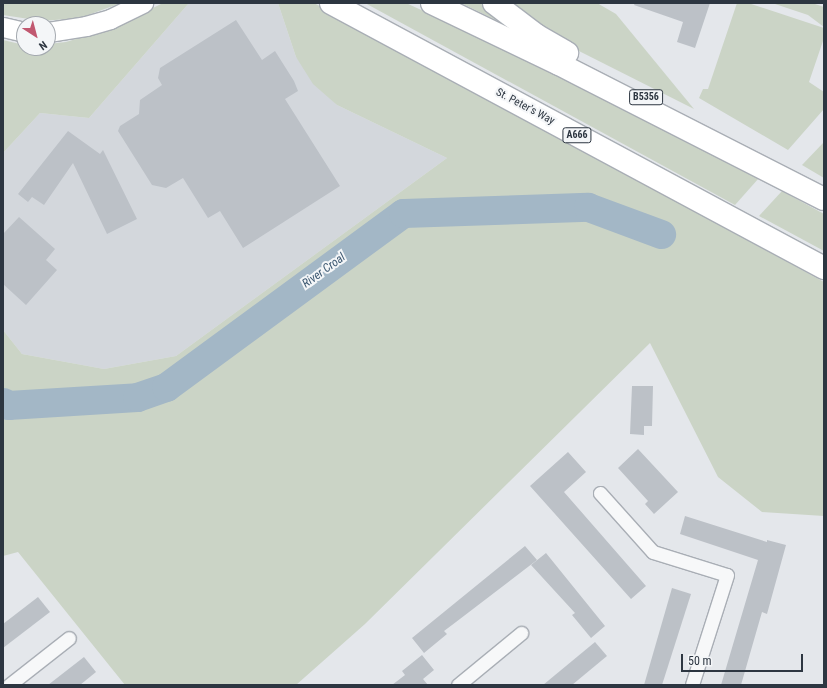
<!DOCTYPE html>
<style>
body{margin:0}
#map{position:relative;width:827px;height:688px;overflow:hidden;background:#e4e7eb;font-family:"Roboto Condensed",sans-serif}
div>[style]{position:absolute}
.built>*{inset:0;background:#d3d7dc}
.green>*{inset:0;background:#cbd4c6}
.river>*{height:29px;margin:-14.5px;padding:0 14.5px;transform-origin:14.5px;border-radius:14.5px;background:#a3b7c6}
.building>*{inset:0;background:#bcc1c7}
.roads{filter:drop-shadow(1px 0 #a9aeb5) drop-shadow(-1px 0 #a9aeb5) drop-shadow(0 1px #a9aeb5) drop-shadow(0 -1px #a9aeb5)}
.minor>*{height:13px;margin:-6.5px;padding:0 6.5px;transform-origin:6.5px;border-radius:6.5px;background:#f7f8f9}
.secondary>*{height:19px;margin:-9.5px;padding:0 9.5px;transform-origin:9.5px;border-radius:9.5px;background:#fff}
.trunk>*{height:22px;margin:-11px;padding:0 11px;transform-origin:11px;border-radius:11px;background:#fff}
span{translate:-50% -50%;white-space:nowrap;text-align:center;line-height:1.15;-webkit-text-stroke:4px #f4f6f8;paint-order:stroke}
.shield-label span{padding:1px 3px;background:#f4f6f8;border:1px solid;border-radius:3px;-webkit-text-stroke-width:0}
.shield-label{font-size:10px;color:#2d3641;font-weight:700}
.street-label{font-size:11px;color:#2d3641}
.water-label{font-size:12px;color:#3c5871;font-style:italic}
.frame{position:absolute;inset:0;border:4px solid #2d3641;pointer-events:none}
.north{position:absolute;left:16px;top:16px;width:40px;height:40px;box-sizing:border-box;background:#f4f6f8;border:1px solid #a4a9af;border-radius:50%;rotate:144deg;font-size:11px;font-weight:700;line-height:16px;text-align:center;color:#2d3641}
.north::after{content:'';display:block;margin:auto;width:14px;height:18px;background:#c15870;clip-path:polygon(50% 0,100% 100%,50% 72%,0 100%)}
.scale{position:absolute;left:681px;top:654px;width:122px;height:18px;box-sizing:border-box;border:2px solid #2d3641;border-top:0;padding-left:5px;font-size:12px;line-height:14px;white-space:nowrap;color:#2d3641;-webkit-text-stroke:3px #f4f6f8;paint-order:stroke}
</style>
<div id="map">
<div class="built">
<i style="clip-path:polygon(189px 3px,278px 3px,296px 57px,337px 105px,447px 158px,176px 356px,104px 369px,22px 354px,3px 330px,3px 153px,40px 113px,89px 118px)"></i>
</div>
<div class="green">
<i style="clip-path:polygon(3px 3px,121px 3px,80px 18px,42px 21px,3px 15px)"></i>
<i style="clip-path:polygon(163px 3px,189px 3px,89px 118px,40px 113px,3px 153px,3px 40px,24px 45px,24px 48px,48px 48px,48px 44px,66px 42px,115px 27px)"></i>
<i style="clip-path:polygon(278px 3px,314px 3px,824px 282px,824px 516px,762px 512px,718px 477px,650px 343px,365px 624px,296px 685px,125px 685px,18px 552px,3px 556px,3px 330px,22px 354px,104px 369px,176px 356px,447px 158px,337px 105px,313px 84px,296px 57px)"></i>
<i style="clip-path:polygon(365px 3px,406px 3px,515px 53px,759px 178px,735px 205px)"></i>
<i style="clip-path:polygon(461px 3px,482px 3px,512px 28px)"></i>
<i style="clip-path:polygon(509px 3px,597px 3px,616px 14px,694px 109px,571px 47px)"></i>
<i style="clip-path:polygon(737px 3px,748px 3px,824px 28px,824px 38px,809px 82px,824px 92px,824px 109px,788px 150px,699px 98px,703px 89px,708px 89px)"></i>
<i style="clip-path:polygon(772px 3px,812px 3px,824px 7px,824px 27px,808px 15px)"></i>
<i style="clip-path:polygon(824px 142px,824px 178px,802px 165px)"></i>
<i style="clip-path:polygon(782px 191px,824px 214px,824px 251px,759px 216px)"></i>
</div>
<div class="river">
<i style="left:3px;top:402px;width:6px;rotate:31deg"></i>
<i style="left:8px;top:405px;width:129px;rotate:-3.5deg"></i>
<i style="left:137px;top:397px;width:31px;rotate:-19deg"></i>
<i style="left:166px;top:387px;width:294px;rotate:-36.3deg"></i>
<i style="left:403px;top:213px;width:185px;rotate:-1.9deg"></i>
<i style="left:588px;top:207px;width:78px;rotate:20.3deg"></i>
</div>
<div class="building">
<i style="clip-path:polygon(635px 3px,710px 3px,695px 48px,677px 42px,683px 22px,634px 5px)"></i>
<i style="clip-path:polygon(236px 20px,262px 60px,275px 51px,294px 81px,298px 91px,285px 99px,340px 186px,243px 248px,220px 211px,208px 218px,183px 178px,166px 188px,152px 185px,118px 131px,120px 126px,139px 114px,140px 100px,162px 85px,158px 78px,160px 68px)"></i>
<i style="clip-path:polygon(68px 131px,100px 154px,103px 150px,137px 219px,107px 234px,73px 163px,44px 205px,32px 197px,28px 202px,18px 194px)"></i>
<i style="clip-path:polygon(19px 217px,55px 249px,46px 260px,57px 270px,26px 305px,3px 284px,3px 234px)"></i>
<i style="clip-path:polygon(632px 386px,653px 386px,652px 426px,644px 426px,644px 435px,630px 434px)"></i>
<i style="clip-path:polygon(638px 449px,678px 492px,654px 514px,645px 504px,648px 501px,618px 468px)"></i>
<i style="clip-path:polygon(568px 452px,586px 472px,564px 492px,646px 586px,631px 599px,530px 486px)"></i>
<i style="clip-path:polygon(685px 516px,767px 542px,767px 540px,786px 545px,767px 614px,762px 612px,741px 685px,721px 685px,758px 560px,680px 534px)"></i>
<i style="clip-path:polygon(525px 546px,537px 560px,456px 622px,444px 631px,447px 634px,424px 653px,412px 638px)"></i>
<i style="clip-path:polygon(546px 553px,605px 626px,591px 638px,572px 615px,575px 613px,531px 565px)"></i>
<i style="clip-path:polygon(672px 588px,691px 594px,662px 685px,644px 685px)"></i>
<i style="clip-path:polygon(38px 597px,50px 612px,3px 648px,3px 624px)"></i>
<i style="clip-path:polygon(595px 642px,607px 656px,572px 685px,543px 685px)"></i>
<i style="clip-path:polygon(422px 655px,434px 670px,423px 679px,428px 685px,392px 685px,405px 675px,402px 671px)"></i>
<i style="clip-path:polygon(84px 657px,96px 672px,80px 685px,48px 685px)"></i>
</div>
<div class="roads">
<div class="minor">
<i style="left:600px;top:493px;width:79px;rotate:48.1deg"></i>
<i style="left:653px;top:552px;width:77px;rotate:17.3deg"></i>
<i style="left:727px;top:575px;width:115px;rotate:107.7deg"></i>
<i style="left:9px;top:685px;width:76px;rotate:-38.1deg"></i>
<i style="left:458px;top:685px;width:82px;rotate:-39.5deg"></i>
</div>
<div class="secondary">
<i style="left:3px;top:27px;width:22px;rotate:13deg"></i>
<i style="left:48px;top:32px;width:38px;rotate:-9deg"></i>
<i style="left:86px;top:26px;width:25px;rotate:-16deg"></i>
<i style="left:110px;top:19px;width:37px;rotate:-26deg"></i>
</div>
<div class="trunk">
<i style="left:331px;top:3px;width:560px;rotate:28.26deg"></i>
<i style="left:432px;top:3px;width:141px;rotate:25.7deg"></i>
<i style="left:559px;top:64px;width:297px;rotate:27deg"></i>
<i style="left:494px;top:3px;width:53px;rotate:37.3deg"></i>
<i style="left:536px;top:35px;width:36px;rotate:30deg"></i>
</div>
</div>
<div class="shield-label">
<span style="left:646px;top:97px">B5356</span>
<span style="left:577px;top:135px">A666</span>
</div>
<div class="street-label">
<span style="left:525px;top:107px;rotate:28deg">St. Peter's Way</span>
</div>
<div class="water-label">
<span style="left:324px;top:271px;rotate:-36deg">River Croal</span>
</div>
<div class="frame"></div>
<div class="north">N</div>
<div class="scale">50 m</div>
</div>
